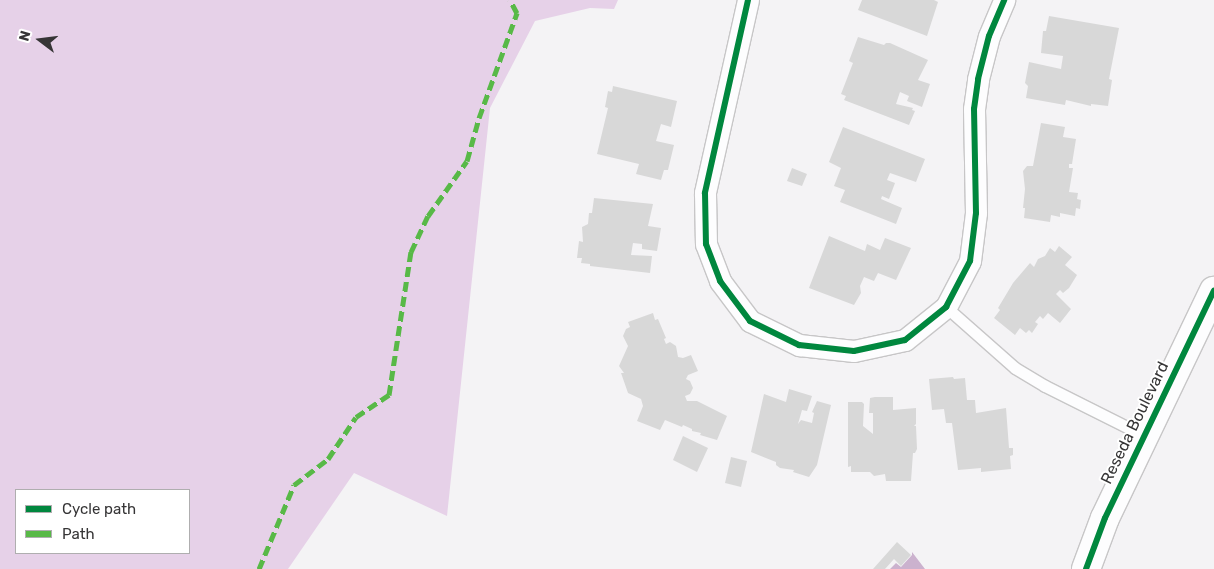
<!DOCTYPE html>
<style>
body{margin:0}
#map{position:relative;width:1214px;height:569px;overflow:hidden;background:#f4f3f5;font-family:Rubik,sans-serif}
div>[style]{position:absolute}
.green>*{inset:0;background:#e6d1e8}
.water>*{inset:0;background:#cbb2ce}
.building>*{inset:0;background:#d8d8d8}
.roads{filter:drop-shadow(1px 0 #c7c6c7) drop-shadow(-1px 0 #c7c6c7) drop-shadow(0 1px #c7c6c7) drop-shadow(0 -1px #c7c6c7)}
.service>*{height:11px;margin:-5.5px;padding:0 5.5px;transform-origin:5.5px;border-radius:5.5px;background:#fdfdfe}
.minor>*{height:21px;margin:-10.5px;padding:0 10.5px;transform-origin:10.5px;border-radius:10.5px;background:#fdfdfe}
.secondary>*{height:28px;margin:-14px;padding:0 14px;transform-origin:14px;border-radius:14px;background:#fdfdfe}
.quiet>*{height:5px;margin-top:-2.5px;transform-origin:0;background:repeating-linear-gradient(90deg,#58b947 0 10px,transparent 0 15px)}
.cycleway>*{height:6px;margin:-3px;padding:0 3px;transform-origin:3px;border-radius:3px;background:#00873e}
span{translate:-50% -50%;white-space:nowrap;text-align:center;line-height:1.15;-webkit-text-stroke:4px #fff;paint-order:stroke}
.street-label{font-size:16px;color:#363536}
.legend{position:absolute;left:15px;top:489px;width:175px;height:65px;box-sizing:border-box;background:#fff;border:1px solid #afaeaf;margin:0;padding:6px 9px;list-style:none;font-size:15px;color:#363536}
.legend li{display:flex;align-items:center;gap:10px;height:25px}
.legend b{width:25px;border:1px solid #afaeaf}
.north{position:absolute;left:15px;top:15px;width:50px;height:50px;-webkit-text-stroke:4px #fff;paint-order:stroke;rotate:285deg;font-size:14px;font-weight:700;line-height:20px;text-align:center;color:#363536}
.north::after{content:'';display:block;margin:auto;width:18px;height:22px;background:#363536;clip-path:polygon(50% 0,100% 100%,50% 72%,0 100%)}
</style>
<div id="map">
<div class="green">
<i style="clip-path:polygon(evenodd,0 0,618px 0,614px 9px,590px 8px,535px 21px,490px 108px,447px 516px,354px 473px,288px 569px,0 569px,0 0,16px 490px,189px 490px,189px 553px,16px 553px,16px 490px)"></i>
</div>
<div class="water">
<i style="clip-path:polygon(912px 552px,925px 569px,890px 569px,896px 563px,901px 567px,912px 555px)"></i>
</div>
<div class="building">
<i style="clip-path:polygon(862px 0,934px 0,938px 2px,927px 36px,858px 10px)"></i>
<i style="clip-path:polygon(1049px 16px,1119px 28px,1109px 79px,1112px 80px,1108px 106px,1091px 104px,1091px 106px,1066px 100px,1065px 105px,1026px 98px,1028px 86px,1025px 83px,1029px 62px,1061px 69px,1063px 56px,1041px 53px,1043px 31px,1046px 31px)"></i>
<i style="clip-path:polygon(858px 37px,884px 45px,886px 43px,890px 43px,928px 60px,918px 80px,930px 84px,922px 107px,907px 101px,909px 96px,900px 92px,896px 104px,913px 108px,912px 110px,915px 111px,909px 125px,844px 100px,846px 96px,841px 94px,853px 63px,849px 61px)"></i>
<i style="clip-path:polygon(613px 86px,677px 101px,671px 127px,661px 124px,656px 141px,674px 145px,668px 170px,664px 170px,661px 180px,636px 174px,639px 164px,597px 154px,608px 108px,605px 107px,608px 91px,612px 92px)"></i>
<i style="clip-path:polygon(1041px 123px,1065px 127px,1063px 137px,1076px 139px,1072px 164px,1069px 164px,1069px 168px,1073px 168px,1069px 192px,1078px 193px,1077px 199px,1081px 200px,1080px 209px,1076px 208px,1075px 216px,1060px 213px,1060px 217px,1051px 215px,1050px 222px,1024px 218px,1025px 208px,1023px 208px,1025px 189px,1023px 171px,1027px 166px,1033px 166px)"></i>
<i style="clip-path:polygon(843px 127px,925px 159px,916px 182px,890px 173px,887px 180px,895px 183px,889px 199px,882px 196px,881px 199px,902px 208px,896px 224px,840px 202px,845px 190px,834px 186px,841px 168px,829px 162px)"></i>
<i style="clip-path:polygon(792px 168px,807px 174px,802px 186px,787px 181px)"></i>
<i style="clip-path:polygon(594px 198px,653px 204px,648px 226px,661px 228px,657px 251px,642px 249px,642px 244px,633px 243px,631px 255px,652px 256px,650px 273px,590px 266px,590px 264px,581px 263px,582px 258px,577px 258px,579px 241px,583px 242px,582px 227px,588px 224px,589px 213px,592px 213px)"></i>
<i style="clip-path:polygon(829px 236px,865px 251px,867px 244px,880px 250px,885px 238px,911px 248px,896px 280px,878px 273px,874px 281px,864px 277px,860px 286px,861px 293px,854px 305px,809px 288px)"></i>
<i style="clip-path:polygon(1059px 246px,1072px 257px,1065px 265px,1077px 275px,1069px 288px,1063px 293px,1060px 290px,1056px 294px,1071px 309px,1060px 323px,1048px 313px,1043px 319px,1040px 316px,1035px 322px,1038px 324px,1032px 333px,1029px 330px,1026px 333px,1020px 328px,1015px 335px,994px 318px,1000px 310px,998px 308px,1013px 283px,1030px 263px,1034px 267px,1038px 259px,1045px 256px,1050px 248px,1055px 252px)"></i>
<i style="clip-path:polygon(653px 313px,655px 320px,658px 319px,666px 338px,664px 339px,666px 344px,670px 342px,676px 346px,678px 357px,683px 358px,691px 355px,698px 371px,688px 375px,686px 379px,690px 381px,693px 388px,690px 394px,685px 396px,687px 401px,697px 401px,727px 416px,717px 440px,700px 435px,701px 433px,692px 431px,692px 429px,683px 425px,682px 427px,665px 420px,660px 430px,637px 421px,643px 406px,641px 399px,628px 393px,621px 373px,624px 373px,619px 366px,628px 346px,623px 336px,626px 329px,630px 327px,628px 322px)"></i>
<i style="clip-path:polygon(953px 377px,954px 379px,965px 378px,967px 400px,975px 400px,976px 413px,1006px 408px,1009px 448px,1013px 448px,1013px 455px,1010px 456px,1011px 469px,981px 472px,981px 468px,958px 470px,952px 423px,946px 423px,944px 409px,932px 410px,929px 379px)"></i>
<i style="clip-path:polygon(789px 389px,812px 396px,807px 411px,802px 410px,798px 424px,801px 420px,812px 423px,814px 413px,812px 412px,817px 401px,831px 405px,817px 465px,809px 477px,793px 472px,794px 470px,780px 468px,776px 465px,776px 462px,751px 452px,764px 394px,786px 402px)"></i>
<i style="clip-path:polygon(875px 397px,893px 397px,893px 410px,916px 408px,916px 424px,914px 426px,916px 426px,917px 449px,915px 453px,913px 453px,911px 481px,886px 481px,885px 474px,874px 476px,870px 472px,851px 472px,851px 466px,848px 467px,848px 402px,862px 402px,864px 404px,863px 426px,873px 434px,873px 413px,869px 413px,870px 398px)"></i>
<i style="clip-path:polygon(683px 436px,708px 448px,697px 472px,673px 460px)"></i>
<i style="clip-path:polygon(731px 457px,747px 461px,741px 487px,725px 483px)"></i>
<i style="clip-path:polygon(897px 542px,911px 555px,901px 566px,894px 559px,885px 569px,873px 569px)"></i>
</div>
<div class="roads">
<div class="service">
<i style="left:946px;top:307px;width:92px;rotate:41.5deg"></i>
<i style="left:1015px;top:368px;width:35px;rotate:31deg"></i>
<i style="left:1045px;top:386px;width:112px;rotate:26.6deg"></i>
</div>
<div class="minor">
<i style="left:748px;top:0;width:198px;rotate:102.6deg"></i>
<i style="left:705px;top:193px;width:51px;rotate:88.9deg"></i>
<i style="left:706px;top:244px;width:40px;rotate:69deg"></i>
<i style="left:720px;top:281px;width:50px;rotate:53.1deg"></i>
<i style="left:750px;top:321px;width:55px;rotate:26.1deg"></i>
<i style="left:799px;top:345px;width:55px;rotate:6.2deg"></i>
<i style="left:854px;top:351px;width:52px;rotate:-12.2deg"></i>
<i style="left:905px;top:340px;width:53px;rotate:-38.8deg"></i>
<i style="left:946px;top:307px;width:52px;rotate:-62.4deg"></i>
<i style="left:970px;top:261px;width:48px;rotate:-82.9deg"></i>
<i style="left:976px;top:213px;width:104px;rotate:-91.1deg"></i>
<i style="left:974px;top:109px;width:30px;rotate:-82deg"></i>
<i style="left:978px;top:79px;width:44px;rotate:-75.7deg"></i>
<i style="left:989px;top:36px;width:39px;rotate:-67deg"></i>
</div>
<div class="secondary">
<i style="left:1086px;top:569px;width:54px;rotate:-69.6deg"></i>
<i style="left:1105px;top:518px;width:252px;rotate:-64.4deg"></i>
</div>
</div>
<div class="quiet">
<i style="left:259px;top:569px;width:91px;rotate:-67.4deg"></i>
<i style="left:294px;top:485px;width:43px;rotate:-37.4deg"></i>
<i style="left:328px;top:459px;width:50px;rotate:-56.3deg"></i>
<i style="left:356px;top:417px;width:40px;rotate:-34deg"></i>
<i style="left:389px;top:395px;width:145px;rotate:-81.3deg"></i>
<i style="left:411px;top:252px;width:40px;rotate:-65deg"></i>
<i style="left:428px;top:216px;width:67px;rotate:-54.7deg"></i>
<i style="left:467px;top:161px;width:45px;rotate:-74.4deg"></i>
<i style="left:479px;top:118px;width:112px;rotate:-70.1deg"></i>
<i style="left:517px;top:13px;width:15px;rotate:-118deg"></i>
</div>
<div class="cycleway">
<i style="left:748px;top:0;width:198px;rotate:102.6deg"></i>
<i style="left:705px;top:193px;width:51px;rotate:88.9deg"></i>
<i style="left:706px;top:244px;width:40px;rotate:69deg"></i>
<i style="left:720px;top:281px;width:50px;rotate:53.1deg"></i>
<i style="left:750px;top:321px;width:55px;rotate:26.1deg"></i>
<i style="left:799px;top:345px;width:55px;rotate:6.2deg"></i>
<i style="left:854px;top:351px;width:52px;rotate:-12.2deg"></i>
<i style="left:905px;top:340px;width:53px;rotate:-38.8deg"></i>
<i style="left:946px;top:307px;width:52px;rotate:-62.4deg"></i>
<i style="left:970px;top:261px;width:48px;rotate:-82.9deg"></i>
<i style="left:976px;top:213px;width:104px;rotate:-91.1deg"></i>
<i style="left:974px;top:109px;width:30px;rotate:-82deg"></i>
<i style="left:978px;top:79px;width:44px;rotate:-75.7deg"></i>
<i style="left:989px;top:36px;width:39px;rotate:-67deg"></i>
<i style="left:1086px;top:569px;width:54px;rotate:-69.6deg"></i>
<i style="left:1105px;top:518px;width:252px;rotate:-64.4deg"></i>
</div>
<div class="street-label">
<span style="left:1135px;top:423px;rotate:-64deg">Reseda Boulevard</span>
</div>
<ul class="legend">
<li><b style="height:6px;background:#00873e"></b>Cycle path</li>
<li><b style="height:6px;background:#58b947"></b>Path</li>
</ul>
<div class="north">N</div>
</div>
